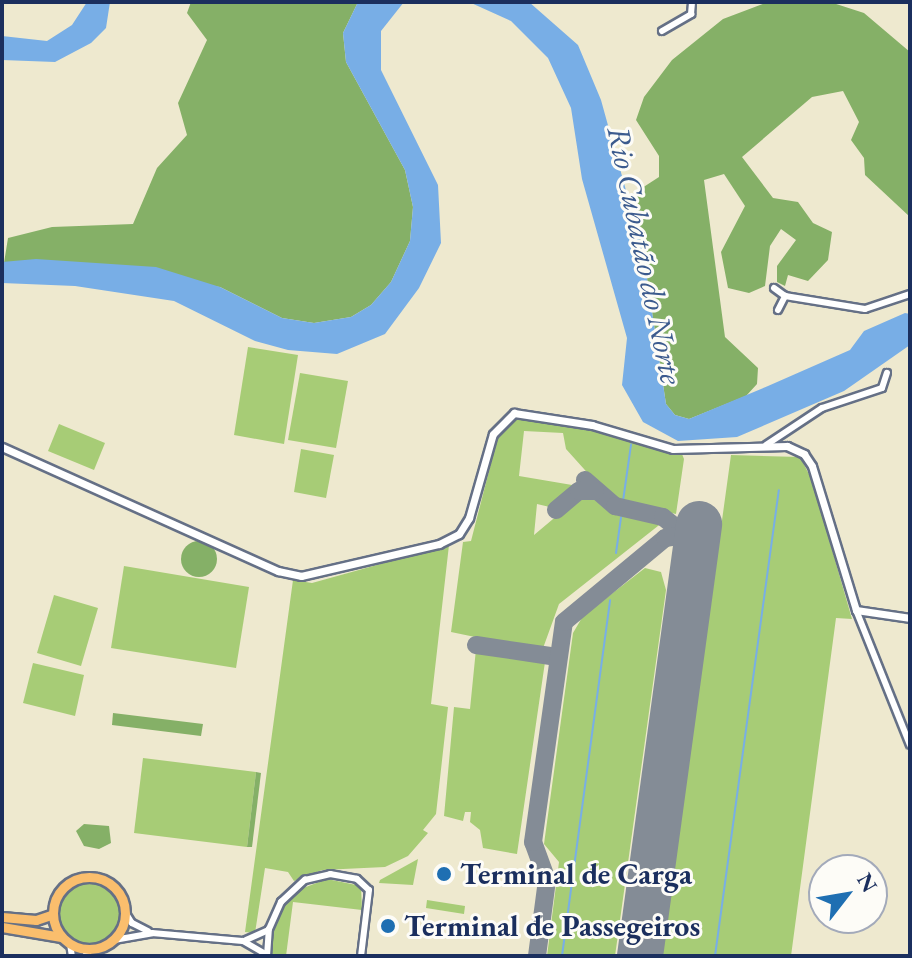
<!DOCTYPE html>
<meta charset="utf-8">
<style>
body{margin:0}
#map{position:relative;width:912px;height:958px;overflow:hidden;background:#eee9cf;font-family:"EB Garamond",serif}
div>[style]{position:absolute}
.green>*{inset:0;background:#a7cc76}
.round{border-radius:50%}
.forest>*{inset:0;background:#85b067}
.water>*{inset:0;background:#78aee6}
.stream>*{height:2px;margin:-1px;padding:0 1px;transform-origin:1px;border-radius:1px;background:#78aee6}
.taxiway>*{height:18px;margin:-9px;padding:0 9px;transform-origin:9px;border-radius:9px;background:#848c96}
.runway>*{height:46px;margin:-23px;padding:0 23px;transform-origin:23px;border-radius:23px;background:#848c96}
.roads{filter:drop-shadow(2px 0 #657086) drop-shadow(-2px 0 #657086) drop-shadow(0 2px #657086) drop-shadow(0 -2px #657086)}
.minor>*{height:6px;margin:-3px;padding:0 3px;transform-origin:3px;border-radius:3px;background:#fff}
.tertiary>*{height:7px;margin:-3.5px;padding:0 3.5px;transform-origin:3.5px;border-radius:3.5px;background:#fff}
.primary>*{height:9px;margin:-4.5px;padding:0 4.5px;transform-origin:4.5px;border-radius:4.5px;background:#fabe6d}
.primary>.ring{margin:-4.5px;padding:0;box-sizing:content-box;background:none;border:9px solid #fabe6d;border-radius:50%}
.dots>*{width:22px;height:22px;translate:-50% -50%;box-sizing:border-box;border:4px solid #fdfcf7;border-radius:50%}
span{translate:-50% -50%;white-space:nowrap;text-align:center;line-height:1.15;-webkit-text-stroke:6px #fdfcf7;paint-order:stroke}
.poi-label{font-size:30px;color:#1b2f5e;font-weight:700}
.left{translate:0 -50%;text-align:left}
.water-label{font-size:32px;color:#3c5b8e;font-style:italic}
.frame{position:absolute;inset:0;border:4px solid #1b2f5e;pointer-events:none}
.north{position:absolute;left:808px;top:854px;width:80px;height:80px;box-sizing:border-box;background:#fdfcf7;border:2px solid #a3aaba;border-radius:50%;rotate:59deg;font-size:22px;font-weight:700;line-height:32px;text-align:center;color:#1b2f5e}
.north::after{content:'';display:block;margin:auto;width:28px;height:36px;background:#1f6fb2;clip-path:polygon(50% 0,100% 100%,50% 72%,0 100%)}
</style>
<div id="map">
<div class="green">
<i style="clip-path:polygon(248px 347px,298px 355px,284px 444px,234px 435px)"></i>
<i style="clip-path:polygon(300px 373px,348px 381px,336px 448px,288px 440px)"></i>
<i style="clip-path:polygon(520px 417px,601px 431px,682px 454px,684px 459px,676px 514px,611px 499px,566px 449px,563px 433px,524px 431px,519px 476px,578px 486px,554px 508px,537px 504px,534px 535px,584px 493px,617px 512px,663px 522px,559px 604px,542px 651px,451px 632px,463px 542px,471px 541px,498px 436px,508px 422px)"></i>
<i style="clip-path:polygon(59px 424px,105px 443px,94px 470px,48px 451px)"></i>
<i style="clip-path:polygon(301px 449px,334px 455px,326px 498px,294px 492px)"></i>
<i style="clip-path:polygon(731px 455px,800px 457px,812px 480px,852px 619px,836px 618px,791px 956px,662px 956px)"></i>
<i style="clip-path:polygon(449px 545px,431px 704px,448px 707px,436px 814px,423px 830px,428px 833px,408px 856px,385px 867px,322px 870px,294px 881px,288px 872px,265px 868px,255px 933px,245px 932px,293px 580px,312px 583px)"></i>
<i style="clip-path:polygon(124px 566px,249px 587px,236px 668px,111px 648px)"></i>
<i style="clip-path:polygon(645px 568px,661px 572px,666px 590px,615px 956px,547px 956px,559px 862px,544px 844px,573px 633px,583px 616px)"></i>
<i style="clip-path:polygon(54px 595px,98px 608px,81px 666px,37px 653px)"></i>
<i style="clip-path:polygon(476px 649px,545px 662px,517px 854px,483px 848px,480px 830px,470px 822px,471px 812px,465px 812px,463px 821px,444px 816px,454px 707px,470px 709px)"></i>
<i style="clip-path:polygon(33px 663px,84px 675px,75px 716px,23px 703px)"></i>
<i style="clip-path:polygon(143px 758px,256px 772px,247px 847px,134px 833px)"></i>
<i style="clip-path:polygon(418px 859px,413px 885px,379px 883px,380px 880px)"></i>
<i style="clip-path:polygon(327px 879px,361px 886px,362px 910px,293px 902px,286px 956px,272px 956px,273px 926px,287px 901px,298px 890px)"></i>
<i class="round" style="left:58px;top:882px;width:62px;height:62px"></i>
<i style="clip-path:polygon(427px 900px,465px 906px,464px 914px,426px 908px)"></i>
</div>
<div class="forest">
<i style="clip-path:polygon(191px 2px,358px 2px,343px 33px,346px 62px,405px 170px,413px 207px,410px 241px,391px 282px,371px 305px,351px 317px,314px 323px,282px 318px,220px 287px,4px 263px,8px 238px,52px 227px,133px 224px,157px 168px,187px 135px,178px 103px,207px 40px,187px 13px)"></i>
<i style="clip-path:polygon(768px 2px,830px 2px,864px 13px,910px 52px,910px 217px,865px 175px,864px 158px,851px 140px,859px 122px,843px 91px,812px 97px,742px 157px,773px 198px,798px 202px,813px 223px,832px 232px,828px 260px,808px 281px,788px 275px,785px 286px,777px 282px,777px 266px,796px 240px,781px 229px,770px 246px,765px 286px,749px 293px,728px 288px,721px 252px,745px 206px,724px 174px,704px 180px,725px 337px,758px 368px,757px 384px,746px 396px,689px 419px,675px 415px,666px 404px,643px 252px,625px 199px,659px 177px,659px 156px,636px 120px,644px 97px,672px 60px,723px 19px)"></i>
<i class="round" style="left:181px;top:541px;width:36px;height:36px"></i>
<i style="clip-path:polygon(113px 713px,203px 724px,201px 736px,112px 725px)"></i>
<i style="clip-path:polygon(256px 772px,261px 773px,252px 847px,247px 847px)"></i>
<i style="clip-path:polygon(84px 824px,109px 826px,111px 843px,99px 849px,84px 846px,76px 831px)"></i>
</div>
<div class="water">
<i style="clip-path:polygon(87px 2px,110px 2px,106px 28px,91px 43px,55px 62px,2px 60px,2px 36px,47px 41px,72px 25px)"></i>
<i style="clip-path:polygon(358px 2px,404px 2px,381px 31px,381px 70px,438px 185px,441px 243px,419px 288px,385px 334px,337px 354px,288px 350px,255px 341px,174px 301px,75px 286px,2px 283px,2px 262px,36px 259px,156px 267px,220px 287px,282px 318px,314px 323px,351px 317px,371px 305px,391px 282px,410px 241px,413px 207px,405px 170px,346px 62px,343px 33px)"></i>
<i style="clip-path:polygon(469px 2px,529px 2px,578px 45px,601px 100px,643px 252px,666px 404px,675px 415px,689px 419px,768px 386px,850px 350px,864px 331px,905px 313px,910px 314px,910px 345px,844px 391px,737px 437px,678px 441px,643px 422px,622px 385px,627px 338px,582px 179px,571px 108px,548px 58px,511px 21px)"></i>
</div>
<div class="stream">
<i style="left:623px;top:501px;width:57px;rotate:-81.9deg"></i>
<i style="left:616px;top:553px;width:36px;rotate:-82deg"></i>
<i style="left:562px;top:956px;width:359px;rotate:-82.3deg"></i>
<i style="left:715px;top:956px;width:470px;rotate:-82.2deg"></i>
</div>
<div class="taxiway">
<i style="left:585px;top:480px;width:40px;rotate:41deg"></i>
<i style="left:615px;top:506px;width:49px;rotate:12.9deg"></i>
<i style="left:663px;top:517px;width:32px;rotate:39deg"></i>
<i style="left:556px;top:510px;width:30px;rotate:-40deg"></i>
<i style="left:579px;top:491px;width:16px"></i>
<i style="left:476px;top:645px;width:82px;rotate:8.4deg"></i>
<i style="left:537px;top:956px;width:77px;rotate:-82.5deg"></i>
<i style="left:547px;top:880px;width:40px;rotate:-110.2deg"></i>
<i style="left:533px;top:842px;width:222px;rotate:-82deg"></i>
<i style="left:564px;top:622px;width:131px;rotate:-39.7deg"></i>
<i style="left:665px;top:538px;width:19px;rotate:-9deg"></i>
<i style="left:684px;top:535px;width:21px;rotate:62deg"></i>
</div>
<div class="runway">
<i style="left:640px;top:956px;width:436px;rotate:-82.2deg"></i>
</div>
<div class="roads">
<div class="minor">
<i style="left:662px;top:31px;width:34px;rotate:-30deg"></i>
<i style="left:691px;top:14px;width:12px;rotate:-85deg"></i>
<i style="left:774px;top:288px;width:14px;rotate:36deg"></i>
<i style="left:785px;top:296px;width:81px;rotate:9.2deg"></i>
<i style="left:865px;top:309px;width:47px;rotate:-18.4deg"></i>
<i style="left:778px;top:310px;width:16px;rotate:-63deg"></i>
<i style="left:766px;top:445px;width:67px;rotate:-33.5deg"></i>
<i style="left:822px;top:408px;width:63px;rotate:-18.4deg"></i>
<i style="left:882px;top:388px;width:16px;rotate:-72deg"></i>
<i style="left:856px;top:610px;width:145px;rotate:68.2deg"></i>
<i style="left:125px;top:912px;width:13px;rotate:58deg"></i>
<i style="left:132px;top:923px;width:18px;rotate:27deg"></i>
<i style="left:114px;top:940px;width:39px;rotate:-10deg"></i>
<i style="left:152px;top:933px;width:91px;rotate:5deg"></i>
<i style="left:243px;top:941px;width:28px;rotate:30deg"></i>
<i style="left:246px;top:940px;width:24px;rotate:-24deg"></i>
<i style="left:70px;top:944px;width:12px;rotate:81deg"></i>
<i style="left:85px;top:956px;width:8px;rotate:-50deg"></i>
<i style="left:267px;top:956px;width:27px;rotate:-86deg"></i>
<i style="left:269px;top:929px;width:30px;rotate:-66deg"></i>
<i style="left:281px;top:902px;width:33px;rotate:-43deg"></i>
<i style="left:305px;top:880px;width:26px;rotate:-13deg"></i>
<i style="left:330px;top:874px;width:27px;rotate:10deg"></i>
<i style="left:357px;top:879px;width:16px;rotate:43deg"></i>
<i style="left:369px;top:890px;width:66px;rotate:96.9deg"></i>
</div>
<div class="tertiary">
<i style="left:2px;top:447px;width:303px;rotate:24.2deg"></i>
<i style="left:278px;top:571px;width:24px;rotate:12deg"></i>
<i style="left:301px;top:576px;width:142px;rotate:-13.1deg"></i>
<i style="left:439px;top:544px;width:22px;rotate:-27deg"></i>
<i style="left:459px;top:534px;width:19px;rotate:-58deg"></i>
<i style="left:469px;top:518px;width:87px;rotate:-74.1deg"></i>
<i style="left:493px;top:434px;width:30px;rotate:-45deg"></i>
<i style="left:514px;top:413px;width:79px;rotate:8.7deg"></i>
<i style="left:592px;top:425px;width:84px;rotate:16.5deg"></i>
<i style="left:673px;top:449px;width:114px;rotate:-1.5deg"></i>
<i style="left:787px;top:446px;width:19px;rotate:25deg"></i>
<i style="left:804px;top:454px;width:14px;rotate:56deg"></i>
<i style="left:812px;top:466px;width:151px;rotate:73deg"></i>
<i style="left:856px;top:610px;width:55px;rotate:8.4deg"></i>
</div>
<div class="primary">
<i class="ring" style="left:53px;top:877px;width:63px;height:63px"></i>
<i style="left:2px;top:917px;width:34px;rotate:5deg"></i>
<i style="left:36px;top:920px;width:18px;rotate:-19deg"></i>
<i style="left:2px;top:927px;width:60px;rotate:9.6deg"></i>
</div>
</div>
<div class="dots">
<i style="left:444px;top:874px;background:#1f6fb2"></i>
<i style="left:388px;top:926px;background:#1f6fb2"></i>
</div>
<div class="poi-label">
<span class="left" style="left:460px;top:874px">Terminal de Carga</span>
<span class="left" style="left:404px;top:926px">Terminal de Passegeiros</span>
</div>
<div class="water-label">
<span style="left:645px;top:255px;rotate:78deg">Rio Cubatão do Norte</span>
</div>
<div class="frame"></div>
<div class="north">N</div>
</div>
